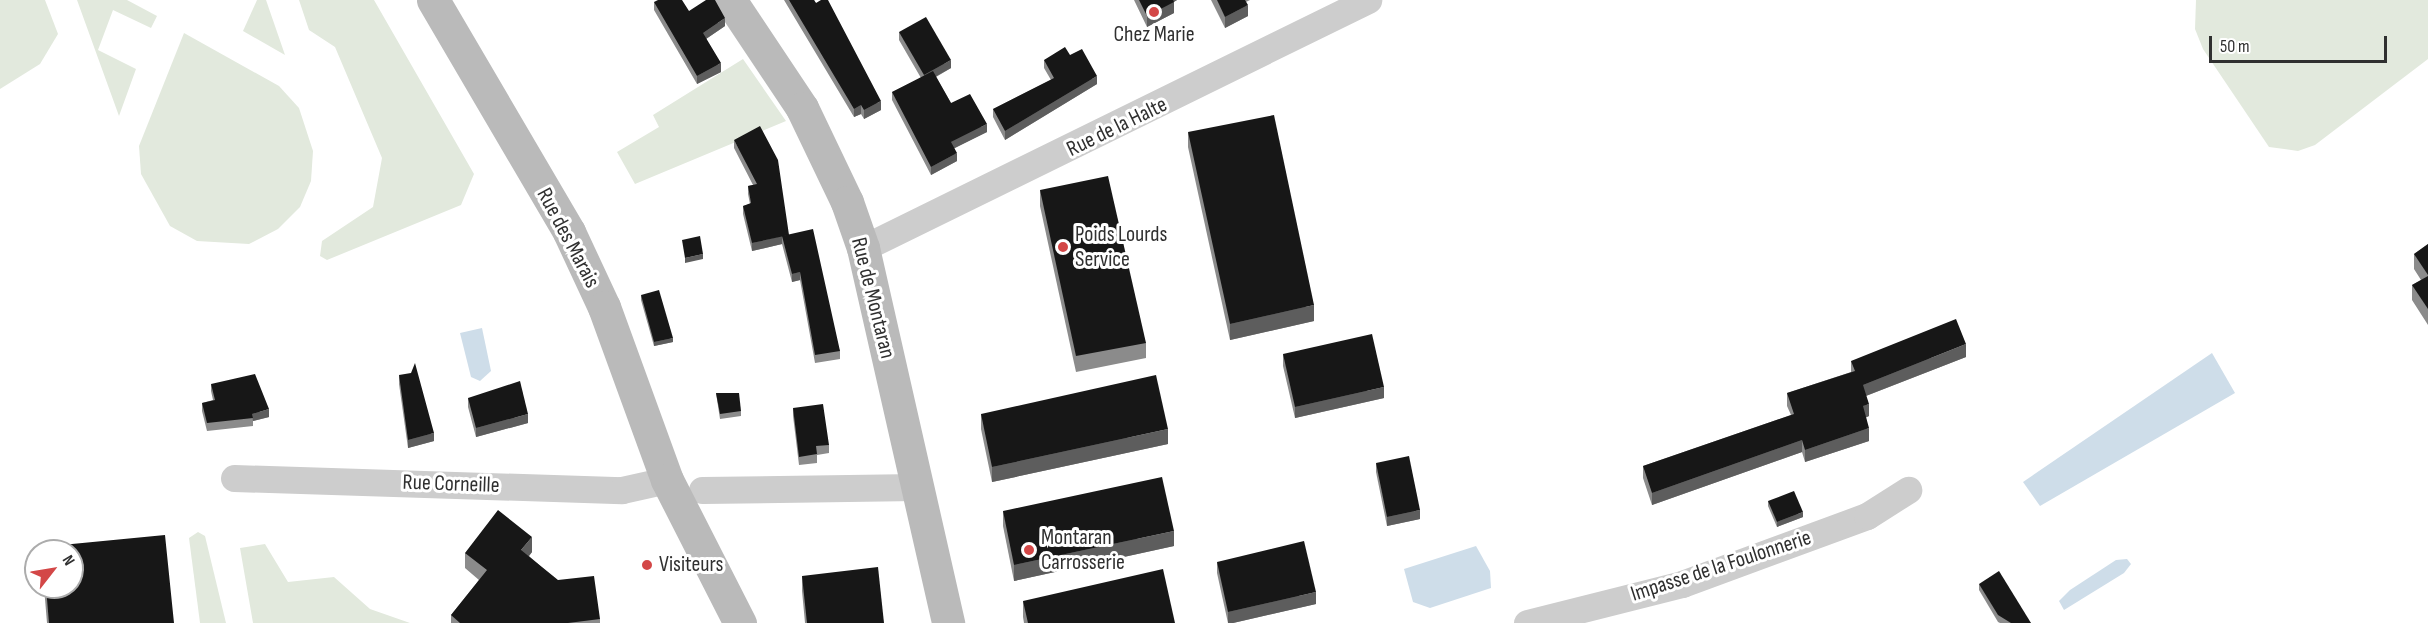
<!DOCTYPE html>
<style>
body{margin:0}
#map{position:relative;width:2428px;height:623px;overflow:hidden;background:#fff;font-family:"Sofia Sans Condensed",sans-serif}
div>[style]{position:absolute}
.green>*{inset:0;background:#e2e9dd}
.water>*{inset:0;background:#cedde9}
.street>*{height:27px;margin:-13.5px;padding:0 13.5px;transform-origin:13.5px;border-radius:13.5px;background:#cdcdcd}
.secondary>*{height:33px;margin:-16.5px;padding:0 16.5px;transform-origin:16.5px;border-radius:16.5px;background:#bababa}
.wall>*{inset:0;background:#8b8b8b}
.shaded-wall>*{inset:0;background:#5d5d5d}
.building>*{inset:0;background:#171717}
.dots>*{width:16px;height:16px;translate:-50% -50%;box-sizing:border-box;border:3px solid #fff;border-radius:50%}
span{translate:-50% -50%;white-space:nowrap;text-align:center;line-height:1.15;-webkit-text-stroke:6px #fff;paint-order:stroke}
.poi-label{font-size:22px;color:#303030}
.left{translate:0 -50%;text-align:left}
.street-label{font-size:22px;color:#303030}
.north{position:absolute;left:24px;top:539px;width:60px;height:60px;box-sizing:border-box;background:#fff;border:2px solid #acacac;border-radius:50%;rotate:59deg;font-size:16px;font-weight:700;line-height:24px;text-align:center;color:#303030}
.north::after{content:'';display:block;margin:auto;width:21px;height:27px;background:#d34747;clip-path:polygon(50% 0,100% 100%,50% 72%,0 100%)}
.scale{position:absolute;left:2209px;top:36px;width:178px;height:27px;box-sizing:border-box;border:3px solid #303030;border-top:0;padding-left:8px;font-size:18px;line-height:21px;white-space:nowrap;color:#303030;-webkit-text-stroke:4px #fff;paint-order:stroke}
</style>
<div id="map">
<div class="green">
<i style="clip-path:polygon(0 0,45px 0,58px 34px,40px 64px,0 89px)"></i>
<i style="clip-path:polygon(77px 0,127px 0,157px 16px,151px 28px,113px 10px,98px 50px,136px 69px,119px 116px)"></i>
<i style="clip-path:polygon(257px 0,266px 0,285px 55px,243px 31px)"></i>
<i style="clip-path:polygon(299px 0,374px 0,474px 174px,461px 205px,327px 260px,320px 256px,322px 241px,373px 207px,382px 158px,335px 47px,309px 30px)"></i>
<i style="clip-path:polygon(2196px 0,2428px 0,2428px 59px,2315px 145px,2298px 151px,2269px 147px,2203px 49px,2195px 29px)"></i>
<i style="clip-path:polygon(184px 33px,279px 86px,299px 108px,313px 151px,311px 181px,300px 207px,278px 229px,249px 244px,197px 241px,170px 226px,141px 174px,139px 146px)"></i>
<i style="clip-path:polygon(743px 59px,786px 121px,635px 184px,617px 152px,659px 127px,653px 115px)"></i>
<i style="clip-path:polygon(198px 532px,205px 536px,226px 623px,200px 623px,189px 538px)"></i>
<i style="clip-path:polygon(265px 544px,288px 582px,334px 577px,370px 609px,410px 623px,253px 623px,240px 548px)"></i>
</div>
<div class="water">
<i style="clip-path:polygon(482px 328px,491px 371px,480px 381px,471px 377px,460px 333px)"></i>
<i style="clip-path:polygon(2212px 353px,2235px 393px,2040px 506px,2023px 482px)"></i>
<i style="clip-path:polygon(1476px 546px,1490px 571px,1491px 588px,1430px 608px,1413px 602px,1404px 569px)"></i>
<i style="clip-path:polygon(2127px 559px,2131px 564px,2124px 573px,2064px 610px,2059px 601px,2070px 590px,2116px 560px)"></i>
</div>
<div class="street">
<i style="left:863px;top:248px;width:563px;rotate:-26.16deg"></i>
<i style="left:234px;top:478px;width:388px;rotate:1.8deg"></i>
<i style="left:622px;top:490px;width:46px;rotate:-12.5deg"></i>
<i style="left:702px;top:490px;width:215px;rotate:-0.8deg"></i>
<i style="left:1527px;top:623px;width:160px;rotate:-14.1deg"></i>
<i style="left:1682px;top:584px;width:197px;rotate:-20.2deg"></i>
<i style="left:1867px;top:516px;width:49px;rotate:-32.4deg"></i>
</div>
<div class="secondary">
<i style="left:433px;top:0;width:269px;rotate:59.6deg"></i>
<i style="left:569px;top:232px;width:83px;rotate:65deg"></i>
<i style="left:604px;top:307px;width:184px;rotate:70deg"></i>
<i style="left:667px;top:480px;width:161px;rotate:63deg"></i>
<i style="left:730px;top:0;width:130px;rotate:56.3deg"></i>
<i style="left:802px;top:108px;width:104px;rotate:64.4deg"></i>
<i style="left:847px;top:202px;width:49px;rotate:70.8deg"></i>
<i style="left:863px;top:248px;width:385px;rotate:77.2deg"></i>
</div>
<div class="wall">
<i style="clip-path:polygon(784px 0,814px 0,881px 110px,864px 119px,861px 114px,854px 117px)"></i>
<i style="clip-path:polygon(1134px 0,1177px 0,1174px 2px,1174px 13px,1147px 27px)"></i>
<i style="clip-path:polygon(1211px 0,1250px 0,1246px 2px,1248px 16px,1225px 28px)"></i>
<i style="clip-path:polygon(654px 2px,689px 11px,725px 26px,706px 39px,721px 72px,697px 84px,654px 10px)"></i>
<i style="clip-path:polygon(899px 32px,951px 68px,936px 77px,951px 103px,987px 132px,954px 148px,957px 161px,931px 175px,892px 100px,892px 92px,921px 78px,899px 40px)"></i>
<i style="clip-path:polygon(1070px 55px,1097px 84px,1005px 140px,993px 117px,993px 109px,1051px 80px,1044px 68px,1044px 60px)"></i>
<i style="clip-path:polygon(1188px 132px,1314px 321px,1230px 340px,1188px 147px)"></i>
<i style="clip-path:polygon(734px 140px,789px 235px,840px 351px,840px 359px,815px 363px,800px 280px,792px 282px,782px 244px,752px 251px,743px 214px,743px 206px,750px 204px,748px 194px,748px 186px,753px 185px,734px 148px)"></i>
<i style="clip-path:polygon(1040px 190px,1146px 343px,1146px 358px,1076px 372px,1040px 206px)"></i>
<i style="clip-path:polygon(2428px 244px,2428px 325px,2412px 300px,2412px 285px,2421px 280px,2414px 269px,2414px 254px)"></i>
<i style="clip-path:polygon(641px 295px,673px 342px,654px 346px,641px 300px)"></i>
<i style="clip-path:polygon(1283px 354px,1384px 398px,1295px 418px,1283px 366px)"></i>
<i style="clip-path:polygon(1966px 357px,1866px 396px,1869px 416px,1866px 417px,1869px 441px,1805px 462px,1802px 452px,1652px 505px,1643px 478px,1643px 466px,1791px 415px,1787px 406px,1787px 393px,1851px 372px,1851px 361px)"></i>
<i style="clip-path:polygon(399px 375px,434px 441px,408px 448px,399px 384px)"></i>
<i style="clip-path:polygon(211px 384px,269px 417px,253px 421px,253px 426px,207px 431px,202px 411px,202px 403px,213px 400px,211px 391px)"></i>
<i style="clip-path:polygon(716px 393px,741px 411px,741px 416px,720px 419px)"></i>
<i style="clip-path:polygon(468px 398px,528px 423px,476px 437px,468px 407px)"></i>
<i style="clip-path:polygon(793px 408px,829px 445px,829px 453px,817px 455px,817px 463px,799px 465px,793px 416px)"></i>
<i style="clip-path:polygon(981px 414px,1168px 444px,992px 482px,981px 429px)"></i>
<i style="clip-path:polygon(1376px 463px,1420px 519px,1387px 526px,1376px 472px)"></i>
<i style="clip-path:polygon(1768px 501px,1803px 517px,1777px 527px,1768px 506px)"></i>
<i style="clip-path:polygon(1003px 511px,1174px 546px,1014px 581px,1003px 526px)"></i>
<i style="clip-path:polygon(532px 552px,529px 556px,600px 619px,600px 623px,451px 623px,451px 615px,479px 580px,465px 568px,465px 553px)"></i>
<i style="clip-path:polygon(1217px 562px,1316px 604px,1233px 623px,1228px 623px,1217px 573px)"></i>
<i style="clip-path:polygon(802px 576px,884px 623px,805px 623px,802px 591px)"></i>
<i style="clip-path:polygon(1979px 584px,2031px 623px,2000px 623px,1998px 622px,1979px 590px)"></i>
<i style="clip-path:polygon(44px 587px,72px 587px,174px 623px,47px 623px)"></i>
<i style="clip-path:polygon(1023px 601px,1175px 623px,1024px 623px,1023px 617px)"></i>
</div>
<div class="shaded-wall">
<i style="clip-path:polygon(1169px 0,1177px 0,1172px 3px,1174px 2px,1174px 13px,1147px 27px,1147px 16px)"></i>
<i style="clip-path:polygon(1248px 5px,1248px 16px,1225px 28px,1225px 17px)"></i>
<i style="clip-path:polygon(725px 18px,725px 26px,703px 41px,703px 33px)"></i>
<i style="clip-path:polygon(951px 60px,951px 68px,924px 83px,924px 75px)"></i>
<i style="clip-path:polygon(721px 63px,721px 72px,697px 84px,697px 76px)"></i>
<i style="clip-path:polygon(1097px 76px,1097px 84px,1005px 140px,1005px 131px)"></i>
<i style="clip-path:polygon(881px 101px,881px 110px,864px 119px,864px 110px)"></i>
<i style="clip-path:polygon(861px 105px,861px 114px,854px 117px,854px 109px)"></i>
<i style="clip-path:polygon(987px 124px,987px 132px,951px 150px,951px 142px)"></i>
<i style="clip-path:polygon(957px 153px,957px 161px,931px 175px,931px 167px)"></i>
<i style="clip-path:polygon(782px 236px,782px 244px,752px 251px,752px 243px)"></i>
<i style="clip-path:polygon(703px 254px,703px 259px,685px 263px,685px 258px)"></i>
<i style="clip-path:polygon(800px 272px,800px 280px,792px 282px,792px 274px)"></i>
<i style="clip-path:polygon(1314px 305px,1314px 321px,1230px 340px,1230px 324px)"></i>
<i style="clip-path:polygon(673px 338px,673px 342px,654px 346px,654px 342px)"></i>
<i style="clip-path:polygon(1966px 344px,1966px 357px,1863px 397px,1863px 385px)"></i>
<i style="clip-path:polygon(1384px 387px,1384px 398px,1295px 418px,1295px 407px)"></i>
<i style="clip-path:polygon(1869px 404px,1869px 416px,1863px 419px,1863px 406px)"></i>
<i style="clip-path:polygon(269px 409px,269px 417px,253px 421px,252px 414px)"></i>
<i style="clip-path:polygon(528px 414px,528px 423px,476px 437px,476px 428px)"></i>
<i style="clip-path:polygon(1869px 428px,1869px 441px,1805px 462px,1805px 450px)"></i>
<i style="clip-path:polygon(1168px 429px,1168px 444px,992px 482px,992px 467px)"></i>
<i style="clip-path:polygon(434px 433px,434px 441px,408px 448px,408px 440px)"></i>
<i style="clip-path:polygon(1802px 440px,1802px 452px,1652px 505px,1652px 493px)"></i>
<i style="clip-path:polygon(1420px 510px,1420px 519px,1387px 526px,1387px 517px)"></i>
<i style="clip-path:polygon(1803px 512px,1803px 517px,1777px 527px,1777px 522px)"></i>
<i style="clip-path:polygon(1174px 531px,1174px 546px,1014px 581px,1014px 565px)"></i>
<i style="clip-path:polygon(532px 537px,532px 552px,521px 566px,521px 550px)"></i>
<i style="clip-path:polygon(1316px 592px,1316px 604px,1233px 623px,1228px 623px,1228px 612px)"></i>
</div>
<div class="building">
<i style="clip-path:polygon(658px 0,682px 0,689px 11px,706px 0,715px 0,725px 18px,703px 33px,721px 63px,697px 76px,654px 2px)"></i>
<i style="clip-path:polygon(789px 0,814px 0,816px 3px,821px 0,828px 0,881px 101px,864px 110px,861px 105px,854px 109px)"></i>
<i style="clip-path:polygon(1139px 0,1173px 0,1174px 2px,1147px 16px)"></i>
<i style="clip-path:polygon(1217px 0,1245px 0,1248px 5px,1225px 17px)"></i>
<i style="clip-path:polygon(926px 17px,951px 60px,924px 75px,899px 32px)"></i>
<i style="clip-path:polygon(1065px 47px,1070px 55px,1082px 49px,1097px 76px,1005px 131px,993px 109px,1054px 78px,1044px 60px)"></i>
<i style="clip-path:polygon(933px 71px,951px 103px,970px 94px,987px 124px,951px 142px,957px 153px,931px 167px,892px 92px)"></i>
<i style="clip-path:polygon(1274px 115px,1314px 305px,1230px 324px,1188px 132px)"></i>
<i style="clip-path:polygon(760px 126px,778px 160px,789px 235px,752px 243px,743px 206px,751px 203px,748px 186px,757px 184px,734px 140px)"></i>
<i style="clip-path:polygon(1108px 176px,1146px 343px,1076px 356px,1040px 190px)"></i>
<i style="clip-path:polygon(813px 229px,840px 351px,815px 355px,800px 272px,792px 274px,782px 236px)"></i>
<i style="clip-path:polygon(700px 236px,703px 254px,685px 258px,682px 240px)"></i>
<i style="clip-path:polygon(2428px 244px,2428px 275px,2414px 254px)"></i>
<i style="clip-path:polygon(2428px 276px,2428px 309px,2412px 285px)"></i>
<i style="clip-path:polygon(659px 290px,673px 338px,654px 342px,641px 295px)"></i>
<i style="clip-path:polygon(1956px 319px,1966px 344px,1863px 385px,1869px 404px,1863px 406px,1869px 428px,1805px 450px,1802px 440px,1652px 493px,1643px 466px,1794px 414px,1787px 393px,1855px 371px,1851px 361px)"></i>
<i style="clip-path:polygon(1372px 334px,1384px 387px,1295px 407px,1283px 354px)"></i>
<i style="clip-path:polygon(415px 363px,434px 433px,408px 440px,399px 375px,411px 373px)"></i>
<i style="clip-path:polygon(255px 374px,269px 409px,252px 414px,253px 418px,207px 423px,202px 403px,215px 400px,211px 384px)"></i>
<i style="clip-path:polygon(1156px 375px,1168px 429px,992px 467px,981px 414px)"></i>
<i style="clip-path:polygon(520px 381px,528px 414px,476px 428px,468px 398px)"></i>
<i style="clip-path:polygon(716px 393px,739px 393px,741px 411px,720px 414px)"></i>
<i style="clip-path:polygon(823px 404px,829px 445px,816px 446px,817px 454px,799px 457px,793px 408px)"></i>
<i style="clip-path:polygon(1409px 456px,1420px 510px,1387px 517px,1376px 463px)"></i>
<i style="clip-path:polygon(1162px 477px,1174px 531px,1014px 565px,1003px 511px)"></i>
<i style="clip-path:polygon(1794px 491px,1803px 512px,1777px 522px,1768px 501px)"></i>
<i style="clip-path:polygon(498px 510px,532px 537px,521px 550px,558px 580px,594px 576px,600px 619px,568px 623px,460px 623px,451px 615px,487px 570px,465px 553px)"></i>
<i style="clip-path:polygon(165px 535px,174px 623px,49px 623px,46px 587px,72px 587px,72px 551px,42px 551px,41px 547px)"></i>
<i style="clip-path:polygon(1304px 541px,1316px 592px,1228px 612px,1217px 562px)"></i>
<i style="clip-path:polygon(878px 567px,884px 623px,807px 623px,802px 576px)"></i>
<i style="clip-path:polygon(1163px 569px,1175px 623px,1028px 623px,1023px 601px)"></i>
<i style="clip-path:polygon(1999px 571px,2031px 623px,2011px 623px,1998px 615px,1979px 584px)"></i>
</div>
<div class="dots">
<i style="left:1154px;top:12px;background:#d34747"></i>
<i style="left:1063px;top:247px;background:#d34747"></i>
<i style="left:1029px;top:550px;background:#d34747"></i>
<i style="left:647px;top:565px;background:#d34747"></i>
</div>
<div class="poi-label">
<span style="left:1154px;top:35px">Chez Marie</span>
<span class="left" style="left:1075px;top:247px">Poids Lourds<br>Service</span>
<span class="left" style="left:1041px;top:550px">Montaran<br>Carrosserie</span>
<span class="left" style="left:659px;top:565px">Visiteurs</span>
</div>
<div class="street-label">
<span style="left:1117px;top:127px;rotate:-26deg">Rue de la Halte</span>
<span style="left:568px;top:238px;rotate:62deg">Rue des Marais</span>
<span style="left:873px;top:298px;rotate:76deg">Rue de Montaran</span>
<span style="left:451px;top:484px;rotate:2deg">Rue Corneille</span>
<span style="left:1721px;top:566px;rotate:-18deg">Impasse de la Foulonnerie</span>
</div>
<div class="north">N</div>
<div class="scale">50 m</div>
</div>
